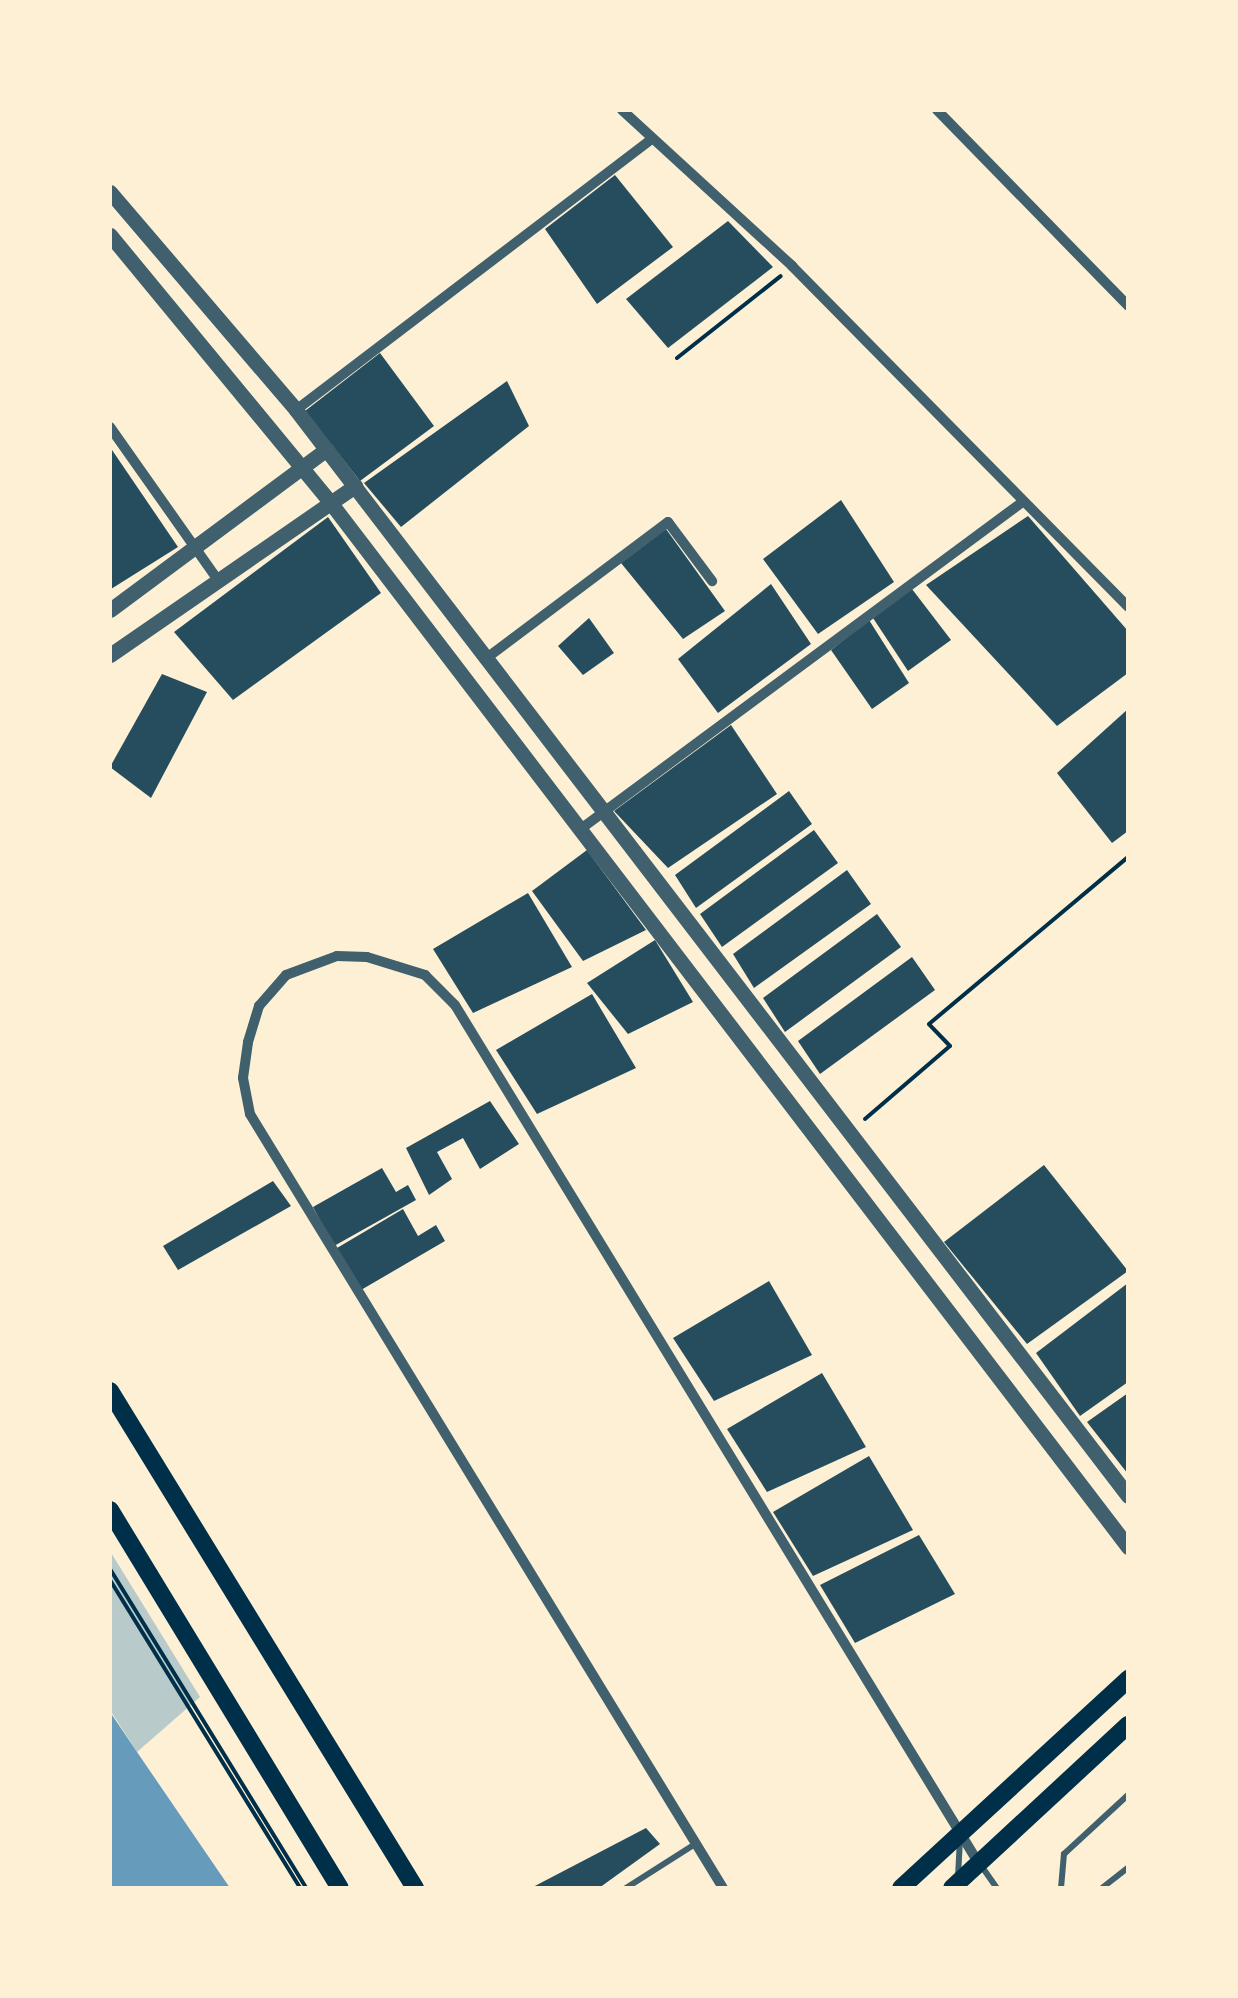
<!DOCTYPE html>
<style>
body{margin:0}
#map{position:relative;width:1238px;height:1998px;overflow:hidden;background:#fdf0d5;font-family:"Times New Roman",serif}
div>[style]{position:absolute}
.green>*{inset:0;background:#b9caca}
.water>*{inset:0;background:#669bbc}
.building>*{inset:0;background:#264d5e}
.path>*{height:4px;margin:-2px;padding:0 2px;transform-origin:2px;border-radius:2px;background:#003049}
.service>*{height:6px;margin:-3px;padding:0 3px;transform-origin:3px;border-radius:3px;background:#3f606c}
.minor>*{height:10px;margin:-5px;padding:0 5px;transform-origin:5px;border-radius:5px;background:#3f606c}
.tertiary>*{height:15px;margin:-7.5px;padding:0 7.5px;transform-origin:7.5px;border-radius:7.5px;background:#3f606c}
.secondary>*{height:18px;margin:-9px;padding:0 9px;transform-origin:9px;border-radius:9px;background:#003049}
.primary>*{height:18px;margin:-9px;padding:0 9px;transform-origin:9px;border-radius:9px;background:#003049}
span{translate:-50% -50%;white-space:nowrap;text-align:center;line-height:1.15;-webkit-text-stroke:10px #fdf0d5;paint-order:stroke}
.frame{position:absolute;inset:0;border:112px solid #fdf0d5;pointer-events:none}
</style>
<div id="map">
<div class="green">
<i style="clip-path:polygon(110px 1551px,200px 1697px,137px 1752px,110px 1710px)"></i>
</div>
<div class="water">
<i style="clip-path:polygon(110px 1712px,137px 1752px,230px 1888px,110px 1888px)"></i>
</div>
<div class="building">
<i style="clip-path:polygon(615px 175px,673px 247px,597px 304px,545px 229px)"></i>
<i style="clip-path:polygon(728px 221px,773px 267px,668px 348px,626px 299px)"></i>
<i style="clip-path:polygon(380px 353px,434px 426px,360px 481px,305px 411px)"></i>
<i style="clip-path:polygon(507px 381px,529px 426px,401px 527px,364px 483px)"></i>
<i style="clip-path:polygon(110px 447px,178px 547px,111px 589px,110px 587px)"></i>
<i style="clip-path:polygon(841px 500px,894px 582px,818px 634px,763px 559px)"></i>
<i style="clip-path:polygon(1028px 516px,1128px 631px,1128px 673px,1057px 726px,926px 585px)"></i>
<i style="clip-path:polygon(328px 517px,381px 593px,233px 700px,174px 632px)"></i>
<i style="clip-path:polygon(666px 529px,725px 611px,683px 639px,621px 563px)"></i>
<i style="clip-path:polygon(771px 584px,811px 644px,718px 713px,678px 659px)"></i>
<i style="clip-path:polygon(912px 589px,951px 640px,908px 671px,873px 618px)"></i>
<i style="clip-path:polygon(589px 618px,614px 653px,583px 675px,558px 646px)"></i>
<i style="clip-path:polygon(869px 620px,909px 683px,872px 709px,831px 650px)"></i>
<i style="clip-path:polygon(162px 674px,207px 692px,151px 798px,110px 767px)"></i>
<i style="clip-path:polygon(1128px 709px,1128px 831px,1112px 843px,1057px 773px)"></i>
<i style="clip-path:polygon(731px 725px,777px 794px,668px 868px,614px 811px)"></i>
<i style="clip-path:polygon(789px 791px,812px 824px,696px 908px,675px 875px)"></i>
<i style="clip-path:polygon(814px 830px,838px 863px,722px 947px,700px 914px)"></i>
<i style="clip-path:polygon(587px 850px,646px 930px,583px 961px,532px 891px)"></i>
<i style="clip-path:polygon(847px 870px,871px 904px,754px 988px,733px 954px)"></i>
<i style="clip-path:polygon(528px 893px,572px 967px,473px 1013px,433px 949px)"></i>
<i style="clip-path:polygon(877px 914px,901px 947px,785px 1032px,763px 998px)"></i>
<i style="clip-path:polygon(655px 940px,693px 1002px,628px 1034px,587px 983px)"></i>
<i style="clip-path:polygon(912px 957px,935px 990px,820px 1074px,798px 1041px)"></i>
<i style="clip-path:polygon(592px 994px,636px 1068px,537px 1114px,496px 1050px)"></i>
<i style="clip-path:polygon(490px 1101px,519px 1144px,480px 1169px,463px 1138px,437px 1152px,452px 1179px,429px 1195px,406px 1148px)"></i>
<i style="clip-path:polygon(1044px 1165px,1128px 1271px,1027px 1344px,944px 1242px)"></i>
<i style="clip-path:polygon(382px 1168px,396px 1192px,408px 1185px,416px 1200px,334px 1246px,313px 1207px)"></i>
<i style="clip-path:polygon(273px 1181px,291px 1206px,178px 1270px,163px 1246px)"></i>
<i style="clip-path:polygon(403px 1209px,418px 1236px,436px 1225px,445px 1241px,361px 1290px,337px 1248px)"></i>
<i style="clip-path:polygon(769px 1281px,812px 1355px,714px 1401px,673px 1338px)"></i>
<i style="clip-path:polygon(1128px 1283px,1128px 1382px,1080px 1416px,1036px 1353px)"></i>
<i style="clip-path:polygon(822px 1373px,866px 1447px,767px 1492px,727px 1429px)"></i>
<i style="clip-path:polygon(1128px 1393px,1128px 1474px,1087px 1422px)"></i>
<i style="clip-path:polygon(869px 1456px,913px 1530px,813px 1576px,773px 1512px)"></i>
<i style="clip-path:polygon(919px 1535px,955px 1594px,855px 1643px,820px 1585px)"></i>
<i style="clip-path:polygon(646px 1828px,660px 1844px,599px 1888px,531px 1888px)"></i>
</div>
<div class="path">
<i style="left:677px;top:358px;width:132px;rotate:-38.3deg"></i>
<i style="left:865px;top:1119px;width:112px;rotate:-40.7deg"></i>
<i style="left:950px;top:1046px;width:30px;rotate:-134deg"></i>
<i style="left:929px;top:1024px;width:260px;rotate:-40deg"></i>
<i style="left:110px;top:1569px;width:374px;rotate:58.4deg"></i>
<i style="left:110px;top:1580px;width:362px;rotate:58.3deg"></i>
</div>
<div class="service">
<i style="left:980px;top:1864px;width:29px;rotate:55deg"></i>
<i style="left:958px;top:1877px;width:38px;rotate:-87deg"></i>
<i style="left:626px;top:1888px;width:82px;rotate:-32.5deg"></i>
<i style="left:1061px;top:1888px;width:34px;rotate:-85deg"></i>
<i style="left:1064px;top:1854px;width:87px;rotate:-42.7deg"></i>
<i style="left:1102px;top:1888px;width:33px;rotate:-38deg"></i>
</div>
<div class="minor">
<i style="left:622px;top:110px;width:231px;rotate:42.5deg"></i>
<i style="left:792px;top:266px;width:479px;rotate:45.4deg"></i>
<i style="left:937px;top:110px;width:274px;rotate:45.7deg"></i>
<i style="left:296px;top:410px;width:447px;rotate:-37.3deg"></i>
<i style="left:110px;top:427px;width:187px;rotate:54.8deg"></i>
<i style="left:488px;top:657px;width:225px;rotate:-36.9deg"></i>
<i style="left:668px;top:522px;width:74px;rotate:53.3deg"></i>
<i style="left:582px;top:828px;width:546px;rotate:-36.51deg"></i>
<i style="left:723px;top:1888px;width:907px;rotate:-121.43deg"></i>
<i style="left:250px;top:1114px;width:37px;rotate:-101deg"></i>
<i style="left:243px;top:1078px;width:36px;rotate:-82deg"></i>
<i style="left:248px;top:1042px;width:38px;rotate:-73deg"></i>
<i style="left:259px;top:1006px;width:41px;rotate:-48.9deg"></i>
<i style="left:286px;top:975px;width:54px;rotate:-20.4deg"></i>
<i style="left:337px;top:956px;width:30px;rotate:2deg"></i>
<i style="left:367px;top:957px;width:61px;rotate:17.2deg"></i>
<i style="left:425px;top:975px;width:42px;rotate:45deg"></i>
<i style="left:455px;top:1005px;width:1004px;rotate:58.61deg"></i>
</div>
<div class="tertiary">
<i style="left:110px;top:192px;width:287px;rotate:49.5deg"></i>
<i style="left:296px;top:410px;width:1368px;rotate:52.54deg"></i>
<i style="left:110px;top:235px;width:346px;rotate:50.5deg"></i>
<i style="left:330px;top:502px;width:1315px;rotate:52.63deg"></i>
<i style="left:110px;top:610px;width:270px;rotate:-36.6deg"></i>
<i style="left:110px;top:655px;width:298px;rotate:-34.6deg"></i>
</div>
<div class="secondary">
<i style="left:901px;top:1888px;width:309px;rotate:-42.6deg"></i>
<i style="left:952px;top:1888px;width:240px;rotate:-42.8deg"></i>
</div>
<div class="primary">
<i style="left:110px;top:1391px;width:583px;rotate:58.46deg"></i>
<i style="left:110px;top:1510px;width:442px;rotate:58.7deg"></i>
</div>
<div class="frame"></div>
</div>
